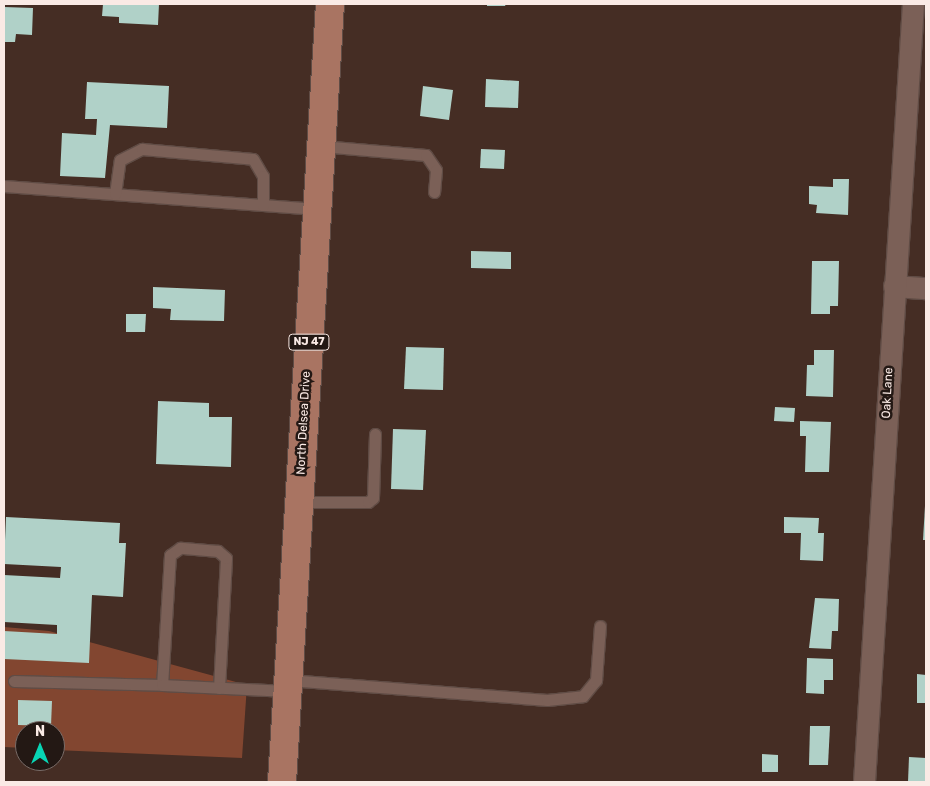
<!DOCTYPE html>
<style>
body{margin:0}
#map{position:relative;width:930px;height:786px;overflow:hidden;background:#452d24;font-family:Rubik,sans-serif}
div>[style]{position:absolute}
.green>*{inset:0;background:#824630}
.building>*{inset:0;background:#b0d1c8}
.roads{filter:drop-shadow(1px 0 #604c45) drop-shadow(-1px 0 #604c45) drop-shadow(0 1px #604c45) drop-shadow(0 -1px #604c45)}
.lane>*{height:11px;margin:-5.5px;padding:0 5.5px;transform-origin:5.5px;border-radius:5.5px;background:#7b6057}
.street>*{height:21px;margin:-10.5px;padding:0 10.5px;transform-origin:10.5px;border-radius:10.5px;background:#7b6057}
.primary>*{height:28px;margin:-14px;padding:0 14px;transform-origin:14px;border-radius:14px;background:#a97462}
span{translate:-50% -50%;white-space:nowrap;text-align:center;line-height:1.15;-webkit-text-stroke:5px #231814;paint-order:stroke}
.shield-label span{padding:1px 4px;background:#231814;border:1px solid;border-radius:4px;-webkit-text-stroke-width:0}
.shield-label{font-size:11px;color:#faeae5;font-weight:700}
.street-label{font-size:12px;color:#faeae5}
.frame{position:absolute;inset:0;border:5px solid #faeae5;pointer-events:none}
.north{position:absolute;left:15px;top:721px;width:50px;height:50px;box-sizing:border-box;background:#231814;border:1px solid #796c68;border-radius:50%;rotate:0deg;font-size:14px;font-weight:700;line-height:20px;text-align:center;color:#faeae5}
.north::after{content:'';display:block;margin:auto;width:18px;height:22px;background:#08d5b5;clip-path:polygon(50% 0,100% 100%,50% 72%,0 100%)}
</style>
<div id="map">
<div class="green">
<i style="clip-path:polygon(4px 627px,49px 631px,247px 685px,242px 758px,55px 750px,55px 731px,25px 731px,25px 748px,4px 747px)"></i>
</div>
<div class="building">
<i style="clip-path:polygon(103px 4px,159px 4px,158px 25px,119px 23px,119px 17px,102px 16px)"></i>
<i style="clip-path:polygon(487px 4px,506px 4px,505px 6px,487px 6px)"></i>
<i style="clip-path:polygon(4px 7px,33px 8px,32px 35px,16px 34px,15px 42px,4px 42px)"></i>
<i style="clip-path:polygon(486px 79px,519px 81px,518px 108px,485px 107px)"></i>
<i style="clip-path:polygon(87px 82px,169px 86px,167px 128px,110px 125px,105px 178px,60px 176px,62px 133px,96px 135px,97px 119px,85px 119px)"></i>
<i style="clip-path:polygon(423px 86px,453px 90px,449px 120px,420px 116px)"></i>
<i style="clip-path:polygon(481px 149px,505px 150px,504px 169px,480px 168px)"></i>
<i style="clip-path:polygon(833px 179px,849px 179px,848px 215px,816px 213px,817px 205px,809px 204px,809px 186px,833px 187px)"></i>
<i style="clip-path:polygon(471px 251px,511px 252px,511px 269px,471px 268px)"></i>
<i style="clip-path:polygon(812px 261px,839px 261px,838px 306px,830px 306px,830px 314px,811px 314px)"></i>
<i style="clip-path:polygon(153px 287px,225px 290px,224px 321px,170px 320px,171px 309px,153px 308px)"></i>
<i style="clip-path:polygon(126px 314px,146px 314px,145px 332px,126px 332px)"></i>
<i style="clip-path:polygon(406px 347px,444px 348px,443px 390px,404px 389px)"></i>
<i style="clip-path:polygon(814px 350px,834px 350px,833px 397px,806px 396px,807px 365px,814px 365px)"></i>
<i style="clip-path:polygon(158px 401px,209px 403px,209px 417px,232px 417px,231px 467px,156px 464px)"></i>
<i style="clip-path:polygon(775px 407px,795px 408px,794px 422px,774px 421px)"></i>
<i style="clip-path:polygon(800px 421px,831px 422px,829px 472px,805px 472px,806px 436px,800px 436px)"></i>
<i style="clip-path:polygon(393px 429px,426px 430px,423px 490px,391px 489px)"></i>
<i style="clip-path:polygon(926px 489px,926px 540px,923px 540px)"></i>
<i style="clip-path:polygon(6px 517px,120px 523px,119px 543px,126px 543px,123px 597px,92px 595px,89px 663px,4px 659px,4px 631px,57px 634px,57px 625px,4px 622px,4px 575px,60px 578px,61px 567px,4px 564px)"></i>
<i style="clip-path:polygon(784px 517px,819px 518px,818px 533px,824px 533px,823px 561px,800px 560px,801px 533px,784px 533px)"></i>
<i style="clip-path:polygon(815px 598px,839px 599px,838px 631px,832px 631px,831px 649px,809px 648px)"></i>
<i style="clip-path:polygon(807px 658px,833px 659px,833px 680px,824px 680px,824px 694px,806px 693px)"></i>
<i style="clip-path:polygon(917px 674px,926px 675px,926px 703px,917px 703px)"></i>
<i style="clip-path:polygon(18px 700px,52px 701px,51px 726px,18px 725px)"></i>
<i style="clip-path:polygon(810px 726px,830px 726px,828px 765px,809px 765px)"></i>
<i style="clip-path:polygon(762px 754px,778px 755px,778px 772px,762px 772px)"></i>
<i style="clip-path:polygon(909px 757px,926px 758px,926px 782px,908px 782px)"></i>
</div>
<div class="roads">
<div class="lane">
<i style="left:321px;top:146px;width:105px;rotate:4.9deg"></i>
<i style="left:426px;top:155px;width:18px;rotate:56deg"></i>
<i style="left:436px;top:170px;width:22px;rotate:95deg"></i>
<i style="left:4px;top:186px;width:314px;rotate:4.2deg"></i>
<i style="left:115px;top:194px;width:34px;rotate:-82deg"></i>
<i style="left:120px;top:160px;width:25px;rotate:-27deg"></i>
<i style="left:142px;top:149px;width:111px;rotate:5.1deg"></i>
<i style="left:253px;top:159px;width:20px;rotate:60deg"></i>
<i style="left:263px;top:176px;width:29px;rotate:90deg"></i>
<i style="left:299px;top:502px;width:69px"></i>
<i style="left:368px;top:502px;width:6px;rotate:-39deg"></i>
<i style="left:373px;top:498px;width:64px;rotate:-88.2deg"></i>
<i style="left:288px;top:680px;width:260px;rotate:4.4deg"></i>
<i style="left:547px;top:700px;width:36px;rotate:-6deg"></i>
<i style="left:583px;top:696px;width:21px;rotate:-51deg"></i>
<i style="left:596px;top:680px;width:54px;rotate:-85.8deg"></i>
<i style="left:14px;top:681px;width:148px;rotate:1.5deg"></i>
<i style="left:219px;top:688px;width:130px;rotate:-86.9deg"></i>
<i style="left:226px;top:558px;width:11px;rotate:-139deg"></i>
<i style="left:218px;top:551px;width:38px;rotate:-175deg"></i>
<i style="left:180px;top:548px;width:12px;rotate:145deg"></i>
<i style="left:170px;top:555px;width:130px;rotate:93.5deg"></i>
<i style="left:162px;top:685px;width:126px;rotate:2.7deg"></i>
</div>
<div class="street">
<i style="left:894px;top:286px;width:32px;rotate:4deg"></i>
<i style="left:864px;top:782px;width:780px;rotate:-86.4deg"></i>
</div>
<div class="primary">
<i style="left:282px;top:782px;width:779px;rotate:-86.47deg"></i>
</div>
</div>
<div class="shield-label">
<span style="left:309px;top:342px">NJ 47</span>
</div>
<div class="street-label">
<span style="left:888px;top:393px;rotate:-87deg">Oak Lane</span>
<span style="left:304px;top:423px;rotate:-87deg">North Delsea Drive</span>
</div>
<div class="frame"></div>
<div class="north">N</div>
</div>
